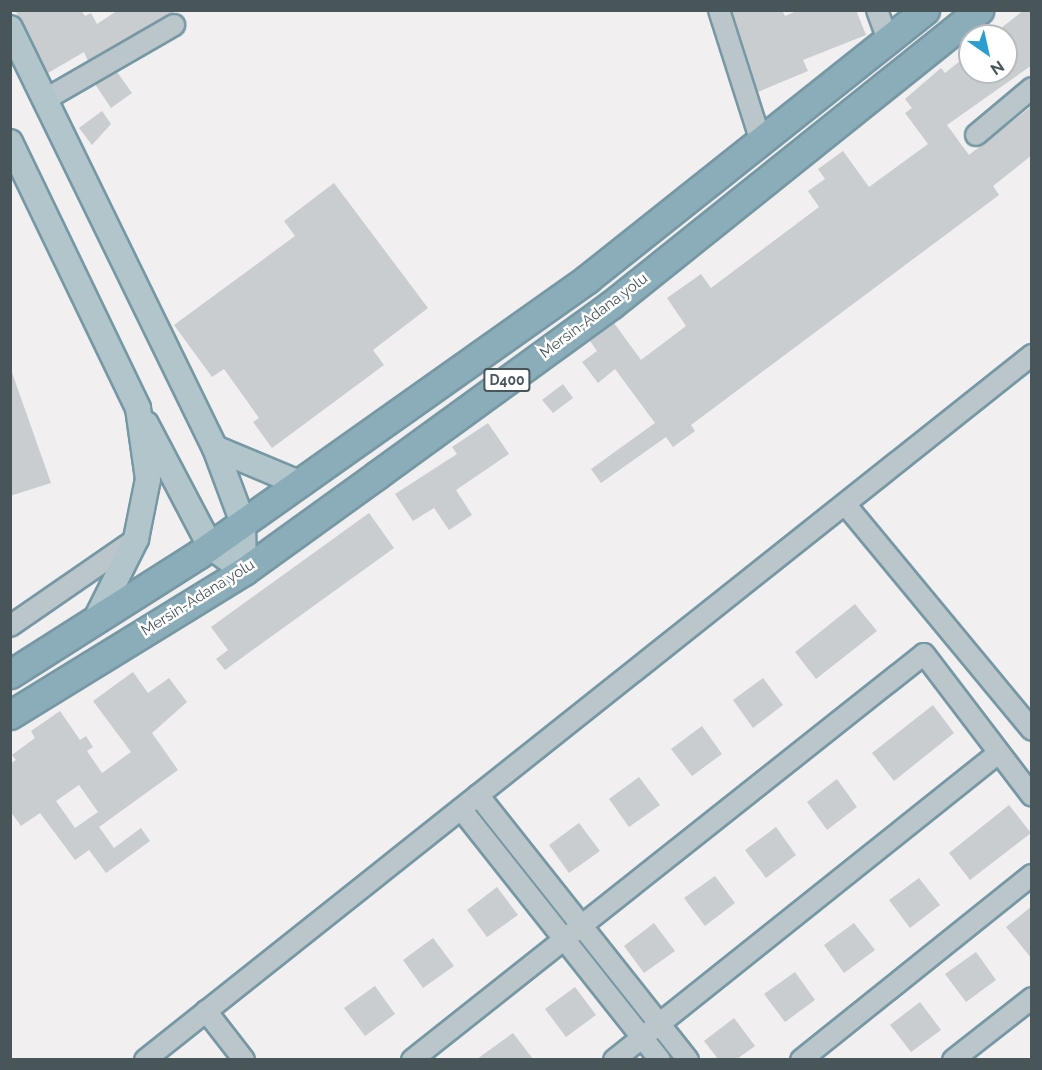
<!DOCTYPE html>
<style>
body{margin:0}
#map{position:relative;width:1042px;height:1070px;overflow:hidden;background:#f1efef;font-family:Raleway,sans-serif}
div>[style]{position:absolute}
.building>*{inset:0;background:#c9cdd0}
.roads{filter:drop-shadow(2px 0 #7698a5) drop-shadow(-2px 0 #7698a5) drop-shadow(0 2px #7698a5) drop-shadow(0 -2px #7698a5)}
.minor>*{height:20px;margin:-10px;padding:0 10px;transform-origin:10px;border-radius:10px;background:#bbc6ca}
.major>*{height:24px;margin:-12px;padding:0 12px;transform-origin:12px;border-radius:12px;background:#b1c5cb}
.highway>*{height:27px;margin:-13.5px;padding:0 13.5px;transform-origin:13.5px;border-radius:13.5px;background:#8badb9}
span{translate:-50% -50%;white-space:nowrap;text-align:center;line-height:1.15;-webkit-text-stroke:5px #fff;paint-order:stroke}
.shield-label span{padding:2px 4px;background:#fff;border:2px solid;border-radius:4px;-webkit-text-stroke-width:0}
.shield-label{font-size:14px;color:#48565a;font-weight:700}
.street-label{font-size:15px;color:#48565a}
.frame{position:absolute;inset:0;border:12px solid #48565a;pointer-events:none}
.north{position:absolute;left:958px;top:24px;width:60px;height:60px;box-sizing:border-box;background:#fff;border:2px solid #b6bbbd;border-radius:50%;rotate:146deg;font-size:16px;font-weight:700;line-height:24px;text-align:center;color:#48565a}
.north::after{content:'';display:block;margin:auto;width:21px;height:27px;background:#299ed0;clip-path:polygon(50% 0,100% 100%,50% 72%,0 100%)}
</style>
<div id="map">
<div class="building">
<i style="clip-path:polygon(15px 10px,81px 10px,85px 16px,91px 13px,97px 24px,118px 10px,178px 10px,88px 61px,84px 52px,48px 73px)"></i>
<i style="clip-path:polygon(732px 10px,782px 10px,785px 16px,799px 10px,856px 10px,866px 35px,803px 60px,808px 71px,758px 92px)"></i>
<i style="clip-path:polygon(1024px 10px,1032px 10px,1032px 65px,947px 125px,969px 155px,1032px 106px,1032px 155px,993px 186px,999px 195px,691px 425px,695px 431px,673px 447px,666px 437px,601px 483px,591px 469px,655px 423px,615px 369px,598px 383px,582px 362px,597px 351px,590px 341px,614px 323px,641px 360px,686px 326px,667px 298px,701px 274px,711px 288px,819px 207px,808px 191px,825px 179px,818px 169px,843px 151px,869px 187px,928px 144px,905px 113px,912px 108px,905px 99px,941px 68px,945px 73px,970px 53px,970px 72px,1006px 72px,1006px 36px,991px 36px)"></i>
<i style="clip-path:polygon(117px 72px,132px 93px,111px 108px,95px 84px)"></i>
<i style="clip-path:polygon(102px 111px,111px 124px,92px 145px,79px 128px)"></i>
<i style="clip-path:polygon(334px 183px,428px 308px,373px 350px,384px 365px,272px 448px,253px 422px,259px 418px,224px 369px,212px 377px,174px 325px,295px 236px,284px 221px)"></i>
<i style="clip-path:polygon(10px 367px,51px 483px,10px 496px)"></i>
<i style="clip-path:polygon(563px 384px,573px 398px,553px 413px,542px 400px)"></i>
<i style="clip-path:polygon(488px 423px,509px 454px,456px 490px,472px 515px,449px 530px,434px 508px,413px 521px,395px 494px,457px 454px,452px 447px)"></i>
<i style="clip-path:polygon(369px 513px,394px 548px,225px 670px,216px 659px,228px 650px,211px 627px)"></i>
<i style="clip-path:polygon(855px 604px,877px 631px,816px 679px,795px 652px)"></i>
<i style="clip-path:polygon(evenodd,133px 672px,148px 693px,169px 678px,187px 702px,152px 733px,178px 770px,99px 827px,114px 848px,141px 828px,150px 841px,106px 873px,89px 850px,75px 860px,40px 813px,21px 826px,10px 811px,10px 764px,16px 760px,12px 755px,35px 738px,31px 731px,60px 711px,80px 740px,86px 736px,93px 747px,87px 751px,102px 773px,131px 752px,93px 701px,133px 672px,79px 785px,98px 812px,75px 828px,56px 801px,79px 785px)"></i>
<i style="clip-path:polygon(763px 678px,783px 705px,753px 728px,733px 700px)"></i>
<i style="clip-path:polygon(933px 705px,954px 733px,894px 781px,872px 753px)"></i>
<i style="clip-path:polygon(702px 726px,722px 754px,692px 776px,671px 749px)"></i>
<i style="clip-path:polygon(639px 777px,660px 805px,629px 827px,609px 799px)"></i>
<i style="clip-path:polygon(837px 779px,857px 807px,827px 830px,807px 802px)"></i>
<i style="clip-path:polygon(1009px 805px,1031px 833px,970px 880px,949px 853px)"></i>
<i style="clip-path:polygon(579px 823px,600px 851px,569px 873px,549px 845px)"></i>
<i style="clip-path:polygon(776px 827px,796px 855px,766px 878px,745px 850px)"></i>
<i style="clip-path:polygon(715px 876px,735px 903px,705px 926px,684px 898px)"></i>
<i style="clip-path:polygon(919px 878px,940px 905px,910px 928px,889px 900px)"></i>
<i style="clip-path:polygon(497px 887px,518px 915px,487px 937px,467px 910px)"></i>
<i style="clip-path:polygon(1032px 906px,1032px 959px,1006px 927px)"></i>
<i style="clip-path:polygon(654px 923px,675px 951px,644px 973px,624px 946px)"></i>
<i style="clip-path:polygon(854px 923px,875px 950px,844px 973px,824px 945px)"></i>
<i style="clip-path:polygon(433px 938px,454px 966px,423px 988px,403px 960px)"></i>
<i style="clip-path:polygon(976px 952px,996px 980px,966px 1002px,945px 974px)"></i>
<i style="clip-path:polygon(795px 972px,815px 1000px,785px 1022px,764px 994px)"></i>
<i style="clip-path:polygon(375px 986px,395px 1014px,365px 1036px,344px 1008px)"></i>
<i style="clip-path:polygon(575px 987px,596px 1015px,566px 1037px,545px 1009px)"></i>
<i style="clip-path:polygon(920px 1002px,941px 1030px,911px 1052px,890px 1025px)"></i>
<i style="clip-path:polygon(734px 1018px,755px 1046px,737px 1059px,718px 1059px,704px 1041px)"></i>
<i style="clip-path:polygon(513px 1033px,533px 1059px,477px 1059px)"></i>
</div>
<div class="roads">
<div class="minor">
<i style="left:719px;top:10px;width:139px;rotate:72.3deg"></i>
<i style="left:877px;top:10px;width:33px;rotate:70deg"></i>
<i style="left:46px;top:99px;width:148px;rotate:-30deg"></i>
<i style="left:976px;top:135px;width:73px;rotate:-40deg"></i>
<i style="left:845px;top:504px;width:293px;rotate:50.4deg"></i>
<i style="left:10px;top:626px;width:153px;rotate:-34.6deg"></i>
<i style="left:478px;top:795px;width:338px;rotate:51.6deg"></i>
<i style="left:461px;top:809px;width:320px;rotate:51.6deg"></i>
<i style="left:206px;top:1011px;width:62px;rotate:52.2deg"></i>
<i style="left:145px;top:1060px;width:1133px;rotate:-38.48deg"></i>
<i style="left:412px;top:1060px;width:653px;rotate:-38.41deg"></i>
<i style="left:924px;top:654px;width:178px;rotate:52.7deg"></i>
<i style="left:614px;top:1060px;width:492px;rotate:-38.6deg"></i>
<i style="left:801px;top:1060px;width:296px;rotate:-38.7deg"></i>
<i style="left:953px;top:1060px;width:100px;rotate:-38.1deg"></i>
</div>
<div class="major">
<i style="left:10px;top:28px;width:467px;rotate:64deg"></i>
<i style="left:215px;top:448px;width:93px;rotate:22.7deg"></i>
<i style="left:10px;top:142px;width:295px;rotate:64.3deg"></i>
<i style="left:138px;top:408px;width:72px;rotate:82deg"></i>
<i style="left:148px;top:479px;width:61px;rotate:101.3deg"></i>
<i style="left:136px;top:539px;width:89px;rotate:116.6deg"></i>
<i style="left:146px;top:424px;width:138px;rotate:62.3deg"></i>
<i style="left:210px;top:546px;width:42px;rotate:36.3deg"></i>
<i style="left:215px;top:448px;width:80px;rotate:69.5deg"></i>
<i style="left:243px;top:523px;width:48px;rotate:88.8deg"></i>
</div>
<div class="highway">
<i style="left:10px;top:674px;width:224px;rotate:-32.4deg"></i>
<i style="left:199px;top:554px;width:476px;rotate:-35.3deg"></i>
<i style="left:587px;top:279px;width:432px;rotate:-38.5deg"></i>
<i style="left:10px;top:715px;width:275px;rotate:-31.6deg"></i>
<i style="left:244px;top:571px;width:164px;rotate:-35.8deg"></i>
<i style="left:377px;top:475px;width:289px;rotate:-36deg"></i>
<i style="left:611px;top:305px;width:472px;rotate:-38.7deg"></i>
</div>
</div>
<div class="shield-label">
<span style="left:507px;top:380px">D400</span>
</div>
<div class="street-label">
<span style="left:594px;top:316px;rotate:-37deg">Mersin-Adana yolu</span>
<span style="left:198px;top:598px;rotate:-32deg">Mersin-Adana yolu</span>
</div>
<div class="frame"></div>
<div class="north">N</div>
</div>
